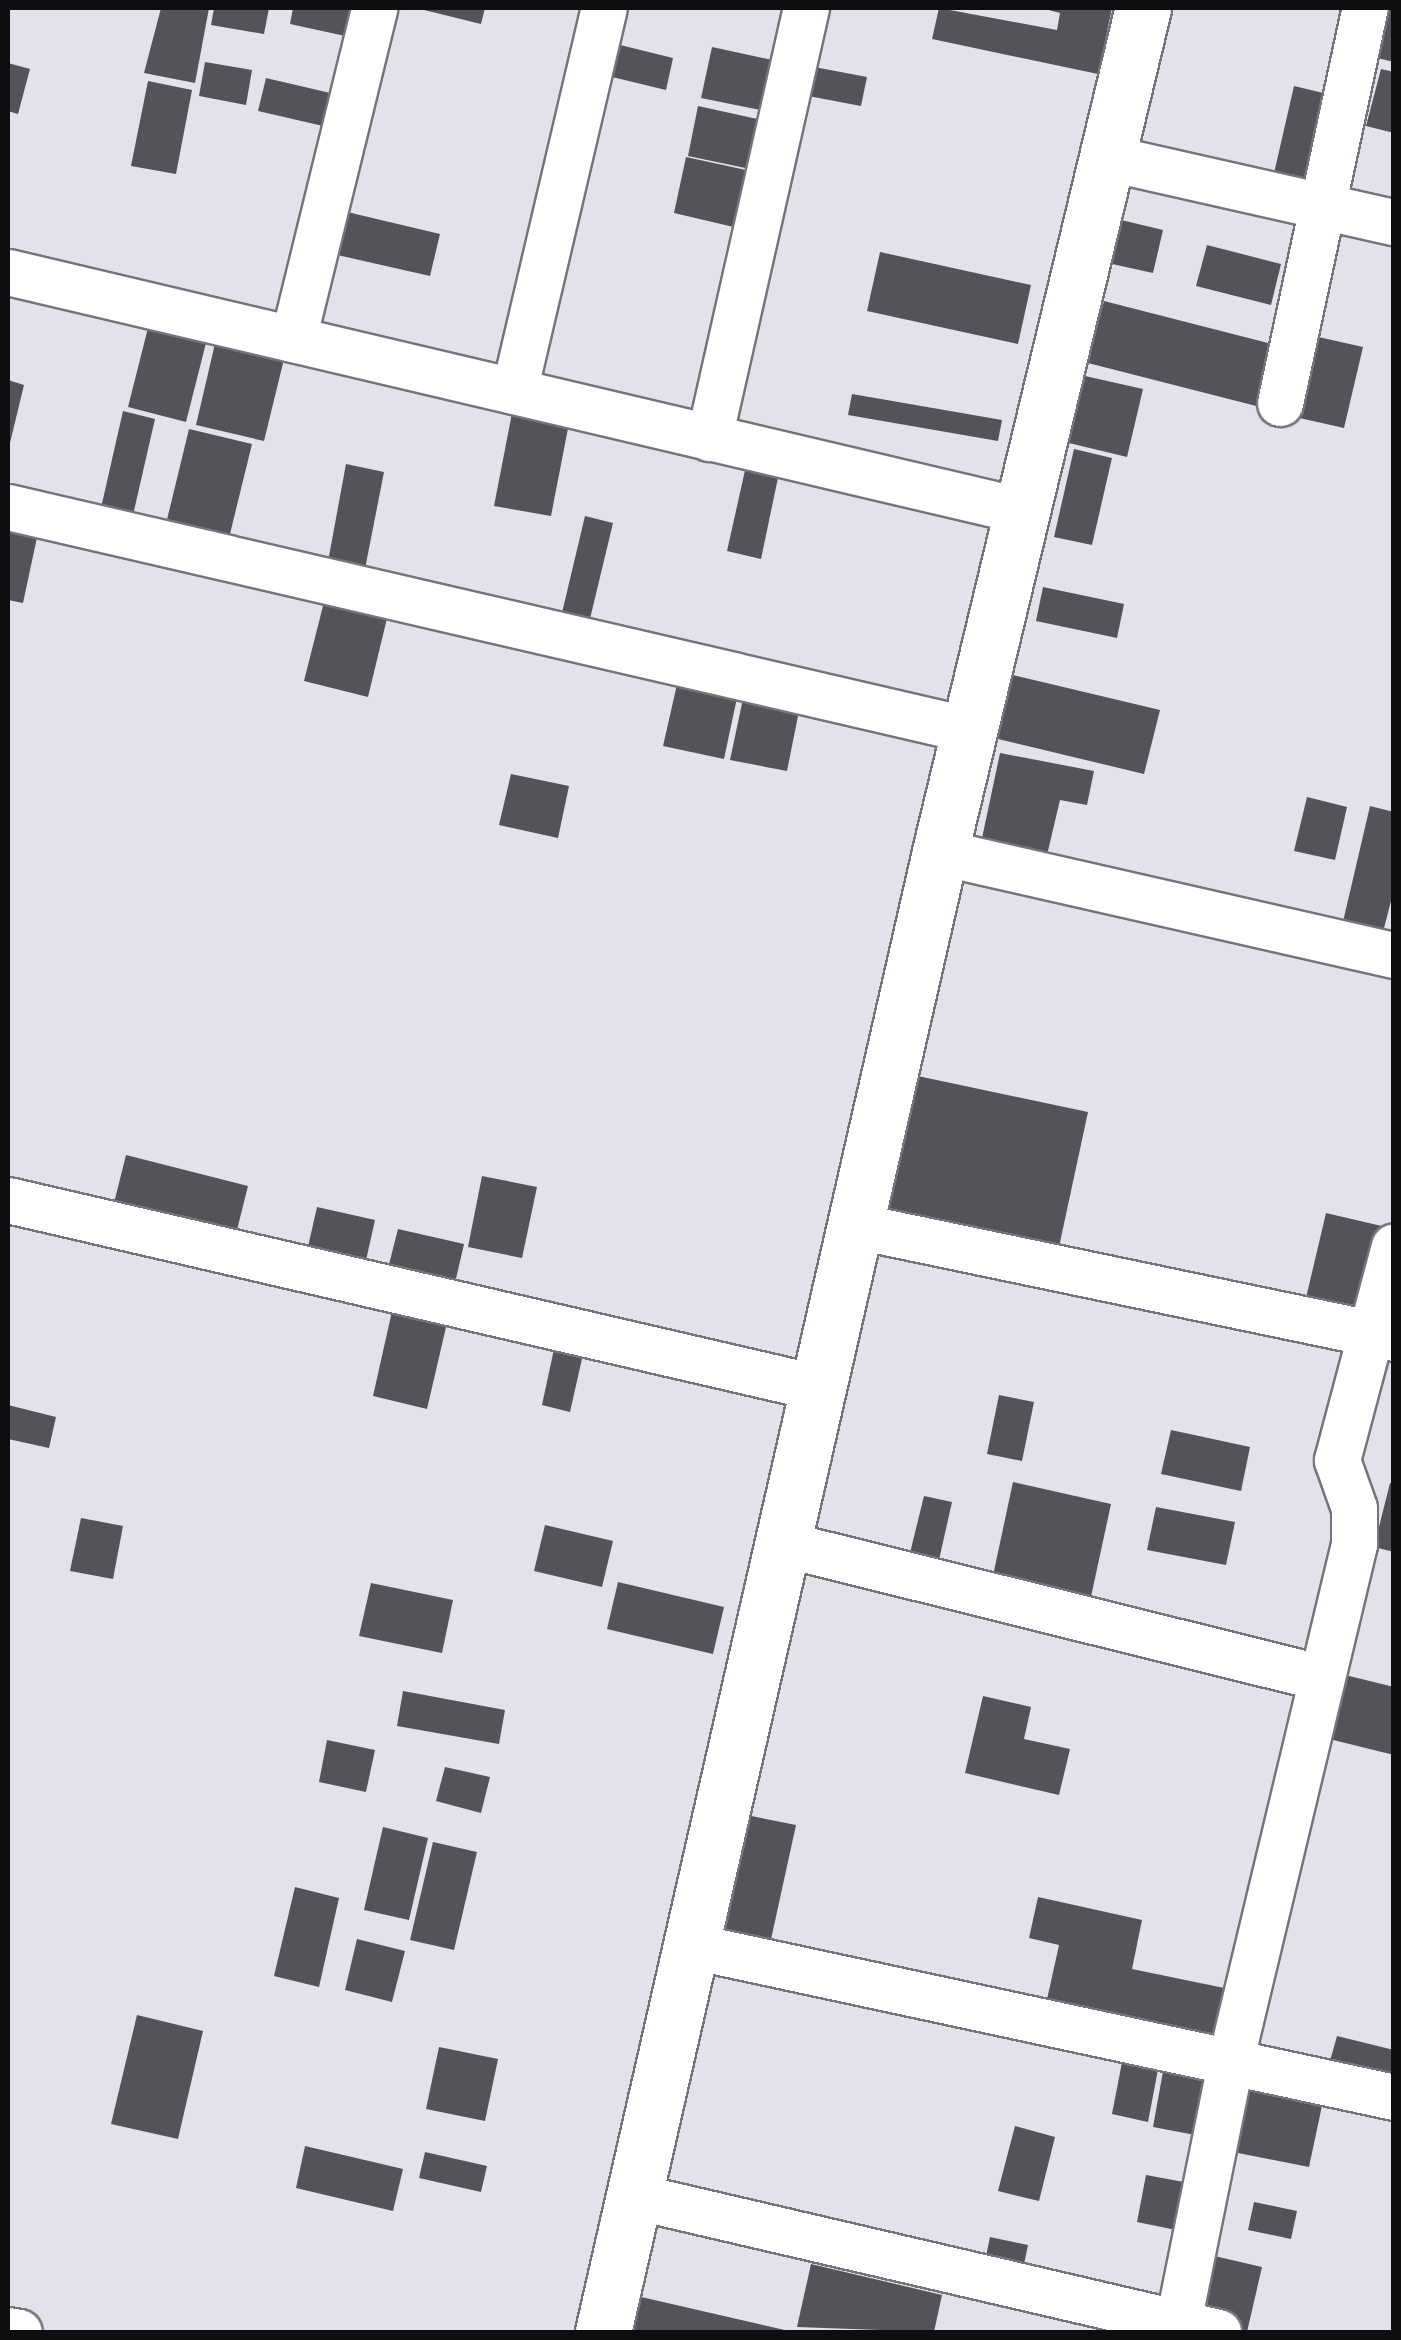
<!DOCTYPE html>
<style>
body{margin:0}
#map{position:relative;width:1401px;height:2340px;overflow:hidden;background:#e2e2eb;font-family:"Noto Sans",sans-serif}
div>[style]{position:absolute}
.building>*{inset:0;background:#53535a}
.roads{filter:drop-shadow(2px 0 #74757c) drop-shadow(-2px 0 #74757c) drop-shadow(0 2px #74757c) drop-shadow(0 -2px #74757c)}
.minor>*{height:45px;margin:-22.5px;padding:0 22.5px;transform-origin:22.5px;border-radius:22.5px;background:#fff}
.tertiary>*{height:55px;margin:-27.5px;padding:0 27.5px;transform-origin:27.5px;border-radius:27.5px;background:#fff}
span{translate:-50% -50%;white-space:nowrap;text-align:center;line-height:1.15;-webkit-text-stroke:10px #e2e2eb;paint-order:stroke}
.frame{position:absolute;inset:0;border:10px solid #0e0e11;pointer-events:none}
</style>
<div id="map">
<div class="building">
<i style="clip-path:polygon(161px 8px,209px 8px,195px 83px,144px 73px)"></i>
<i style="clip-path:polygon(214px 8px,269px 8px,264px 34px,211px 25px)"></i>
<i style="clip-path:polygon(293px 8px,365px 8px,359px 39px,290px 24px)"></i>
<i style="clip-path:polygon(416px 8px,485px 8px,481px 24px)"></i>
<i style="clip-path:polygon(939px 8px,1057px 30px,1060px 13px,1041px 8px,1112px 8px,1098px 74px,932px 39px)"></i>
<i style="clip-path:polygon(1377px 8px,1394px 8px,1394px 62px,1365px 55px)"></i>
<i style="clip-path:polygon(616px 44px,673px 58px,666px 90px,608px 76px)"></i>
<i style="clip-path:polygon(712px 47px,782px 62px,770px 112px,701px 98px)"></i>
<i style="clip-path:polygon(205px 62px,252px 70px,246px 105px,199px 96px)"></i>
<i style="clip-path:polygon(8px 63px,30px 69px,18px 114px,8px 111px)"></i>
<i style="clip-path:polygon(809px 66px,867px 77px,861px 106px,803px 95px)"></i>
<i style="clip-path:polygon(1381px 69px,1394px 72px,1394px 133px,1366px 126px)"></i>
<i style="clip-path:polygon(266px 78px,343px 96px,336px 129px,258px 111px)"></i>
<i style="clip-path:polygon(148px 81px,192px 90px,176px 174px,131px 166px)"></i>
<i style="clip-path:polygon(1294px 86px,1336px 96px,1314px 192px,1272px 182px)"></i>
<i style="clip-path:polygon(698px 106px,766px 121px,755px 170px,688px 156px)"></i>
<i style="clip-path:polygon(686px 157px,755px 172px,742px 229px,674px 213px)"></i>
<i style="clip-path:polygon(343px 211px,440px 234px,430px 276px,333px 254px)"></i>
<i style="clip-path:polygon(1113px 218px,1163px 230px,1153px 273px,1103px 262px)"></i>
<i style="clip-path:polygon(1207px 245px,1281px 264px,1271px 305px,1196px 286px)"></i>
<i style="clip-path:polygon(880px 252px,1031px 285px,1018px 344px,867px 311px)"></i>
<i style="clip-path:polygon(1104px 301px,1284px 347px,1268px 409px,1088px 363px)"></i>
<i style="clip-path:polygon(150px 320px,208px 335px,186px 422px,128px 407px)"></i>
<i style="clip-path:polygon(1305px 334px,1363px 347px,1344px 428px,1286px 415px)"></i>
<i style="clip-path:polygon(217px 335px,286px 351px,264px 441px,196px 425px)"></i>
<i style="clip-path:polygon(1085px 376px,1143px 389px,1127px 457px,1069px 443px)"></i>
<i style="clip-path:polygon(8px 380px,24px 385px,9px 447px,8px 447px)"></i>
<i style="clip-path:polygon(852px 394px,1002px 420px,998px 441px,848px 415px)"></i>
<i style="clip-path:polygon(513px 408px,570px 418px,551px 516px,494px 506px)"></i>
<i style="clip-path:polygon(123px 411px,155px 419px,133px 515px,101px 508px)"></i>
<i style="clip-path:polygon(189px 429px,252px 444px,228px 542px,165px 528px)"></i>
<i style="clip-path:polygon(1074px 449px,1112px 458px,1092px 545px,1054px 537px)"></i>
<i style="clip-path:polygon(346px 464px,384px 472px,364px 574px,327px 567px)"></i>
<i style="clip-path:polygon(746px 466px,779px 473px,761px 559px,727px 551px)"></i>
<i style="clip-path:polygon(585px 516px,613px 523px,589px 623px,561px 617px)"></i>
<i style="clip-path:polygon(8px 522px,39px 528px,23px 603px,8px 600px)"></i>
<i style="clip-path:polygon(1043px 587px,1124px 604px,1117px 638px,1036px 621px)"></i>
<i style="clip-path:polygon(326px 594px,389px 610px,368px 697px,304px 681px)"></i>
<i style="clip-path:polygon(1009px 674px,1160px 710px,1144px 774px,994px 738px)"></i>
<i style="clip-path:polygon(678px 680px,738px 693px,724px 759px,663px 746px)"></i>
<i style="clip-path:polygon(744px 694px,800px 706px,787px 771px,730px 760px)"></i>
<i style="clip-path:polygon(1000px 753px,1094px 771px,1087px 805px,1060px 800px,1047px 855px,981px 843px)"></i>
<i style="clip-path:polygon(511px 774px,569px 786px,558px 838px,499px 825px)"></i>
<i style="clip-path:polygon(1307px 797px,1347px 807px,1335px 860px,1294px 851px)"></i>
<i style="clip-path:polygon(1370px 806px,1394px 812px,1394px 889px,1382px 936px,1342px 926px)"></i>
<i style="clip-path:polygon(913px 1075px,1088px 1112px,1059px 1247px,884px 1209px)"></i>
<i style="clip-path:polygon(126px 1155px,248px 1186px,235px 1238px,113px 1207px)"></i>
<i style="clip-path:polygon(482px 1176px,537px 1187px,522px 1258px,468px 1247px)"></i>
<i style="clip-path:polygon(317px 1207px,375px 1220px,363px 1274px,305px 1260px)"></i>
<i style="clip-path:polygon(1326px 1213px,1390px 1228px,1371px 1313px,1306px 1298px)"></i>
<i style="clip-path:polygon(398px 1229px,464px 1244px,452px 1296px,385px 1280px)"></i>
<i style="clip-path:polygon(395px 1298px,450px 1310px,427px 1409px,373px 1396px)"></i>
<i style="clip-path:polygon(557px 1335px,586px 1341px,570px 1412px,542px 1405px)"></i>
<i style="clip-path:polygon(999px 1395px,1034px 1402px,1022px 1461px,987px 1454px)"></i>
<i style="clip-path:polygon(8px 1405px,56px 1417px,49px 1448px,8px 1439px)"></i>
<i style="clip-path:polygon(1171px 1430px,1250px 1447px,1241px 1491px,1161px 1474px)"></i>
<i style="clip-path:polygon(1013px 1482px,1111px 1504px,1089px 1606px,991px 1585px)"></i>
<i style="clip-path:polygon(1390px 1483px,1394px 1484px,1394px 1552px,1374px 1547px)"></i>
<i style="clip-path:polygon(924px 1496px,952px 1502px,939px 1560px,910px 1553px)"></i>
<i style="clip-path:polygon(1156px 1507px,1235px 1522px,1226px 1565px,1147px 1550px)"></i>
<i style="clip-path:polygon(81px 1518px,123px 1526px,113px 1579px,70px 1571px)"></i>
<i style="clip-path:polygon(545px 1525px,613px 1541px,602px 1587px,534px 1571px)"></i>
<i style="clip-path:polygon(618px 1582px,724px 1607px,713px 1654px,607px 1629px)"></i>
<i style="clip-path:polygon(371px 1583px,453px 1600px,442px 1653px,359px 1636px)"></i>
<i style="clip-path:polygon(1337px 1673px,1394px 1687px,1394px 1755px,1321px 1737px)"></i>
<i style="clip-path:polygon(403px 1691px,505px 1710px,499px 1744px,397px 1726px)"></i>
<i style="clip-path:polygon(983px 1696px,1031px 1707px,1024px 1739px,1070px 1749px,1059px 1795px,965px 1773px)"></i>
<i style="clip-path:polygon(327px 1740px,375px 1750px,366px 1792px,319px 1782px)"></i>
<i style="clip-path:polygon(445px 1767px,490px 1777px,481px 1813px,436px 1801px)"></i>
<i style="clip-path:polygon(751px 1816px,796px 1825px,770px 1944px,725px 1933px)"></i>
<i style="clip-path:polygon(383px 1827px,428px 1838px,409px 1920px,364px 1910px)"></i>
<i style="clip-path:polygon(433px 1842px,477px 1852px,454px 1950px,410px 1940px)"></i>
<i style="clip-path:polygon(295px 1887px,339px 1898px,319px 1987px,274px 1976px)"></i>
<i style="clip-path:polygon(1038px 1897px,1142px 1920px,1132px 1969px,1229px 1989px,1217px 2042px,1046px 2004px,1059px 1945px,1029px 1938px)"></i>
<i style="clip-path:polygon(357px 1939px,405px 1951px,392px 2002px,345px 1990px)"></i>
<i style="clip-path:polygon(137px 2015px,203px 2031px,178px 2139px,111px 2124px)"></i>
<i style="clip-path:polygon(1337px 2036px,1394px 2050px,1391px 2076px,1330px 2061px)"></i>
<i style="clip-path:polygon(439px 2047px,498px 2059px,485px 2121px,426px 2109px)"></i>
<i style="clip-path:polygon(1124px 2052px,1160px 2059px,1148px 2122px,1112px 2114px)"></i>
<i style="clip-path:polygon(1164px 2066px,1223px 2076px,1211px 2138px,1153px 2127px)"></i>
<i style="clip-path:polygon(1246px 2085px,1323px 2101px,1309px 2167px,1233px 2152px)"></i>
<i style="clip-path:polygon(1015px 2126px,1055px 2137px,1039px 2201px,998px 2191px)"></i>
<i style="clip-path:polygon(305px 2146px,403px 2169px,393px 2211px,296px 2188px)"></i>
<i style="clip-path:polygon(425px 2152px,487px 2166px,481px 2192px,419px 2178px)"></i>
<i style="clip-path:polygon(1146px 2175px,1200px 2185px,1191px 2233px,1137px 2222px)"></i>
<i style="clip-path:polygon(1254px 2202px,1297px 2211px,1291px 2239px,1248px 2230px)"></i>
<i style="clip-path:polygon(990px 2237px,1028px 2245px,1022px 2274px,984px 2266px)"></i>
<i style="clip-path:polygon(1210px 2255px,1262px 2267px,1247px 2332px,1195px 2319px)"></i>
<i style="clip-path:polygon(811px 2264px,942px 2295px,934px 2332px,797px 2327px)"></i>
<i style="clip-path:polygon(637px 2296px,789px 2331px,789px 2332px,628px 2332px)"></i>
</div>
<div class="roads">
<div class="minor">
<i style="left:1109px;top:158px;width:292px;rotate:12.7deg"></i>
<i style="left:8px;top:272px;width:1043px;rotate:13.25deg"></i>
<i style="left:293px;top:339px;width:341px;rotate:-76.2deg"></i>
<i style="left:514px;top:391px;width:393px;rotate:-76.8deg"></i>
<i style="left:1280px;top:403px;width:404px;rotate:-77.9deg"></i>
<i style="left:709px;top:438px;width:441px;rotate:-77.3deg"></i>
<i style="left:8px;top:507px;width:988px;rotate:13.05deg"></i>
<i style="left:940px;top:852px;width:466px;rotate:12.8deg"></i>
<i style="left:8px;top:1200px;width:833px;rotate:13.04deg"></i>
<i style="left:857px;top:1226px;width:549px;rotate:11.78deg"></i>
<i style="left:784px;top:1544px;width:551px;rotate:13.96deg"></i>
<i style="left:692px;top:1946px;width:718px;rotate:12.14deg"></i>
<i style="left:634px;top:2196px;width:600px;rotate:13.11deg"></i>
<i style="left:8px;top:2330px;width:11px;rotate:10deg"></i>
<i style="left:1176px;top:2332px;width:279px;rotate:-78.6deg"></i>
<i style="left:1231px;top:2058px;width:529px;rotate:-76.54deg"></i>
<i style="left:1354px;top:1544px;width:36px;rotate:-90deg"></i>
<i style="left:1354px;top:1508px;width:51px;rotate:-109.5deg"></i>
<i style="left:1337px;top:1460px;width:221px;rotate:-75.1deg"></i>
</div>
<div class="tertiary">
<i style="left:603px;top:2332px;width:1518px;rotate:-77.17deg"></i>
<i style="left:940px;top:852px;width:868px;rotate:-76.48deg"></i>
</div>
</div>
<div class="frame"></div>
</div>
